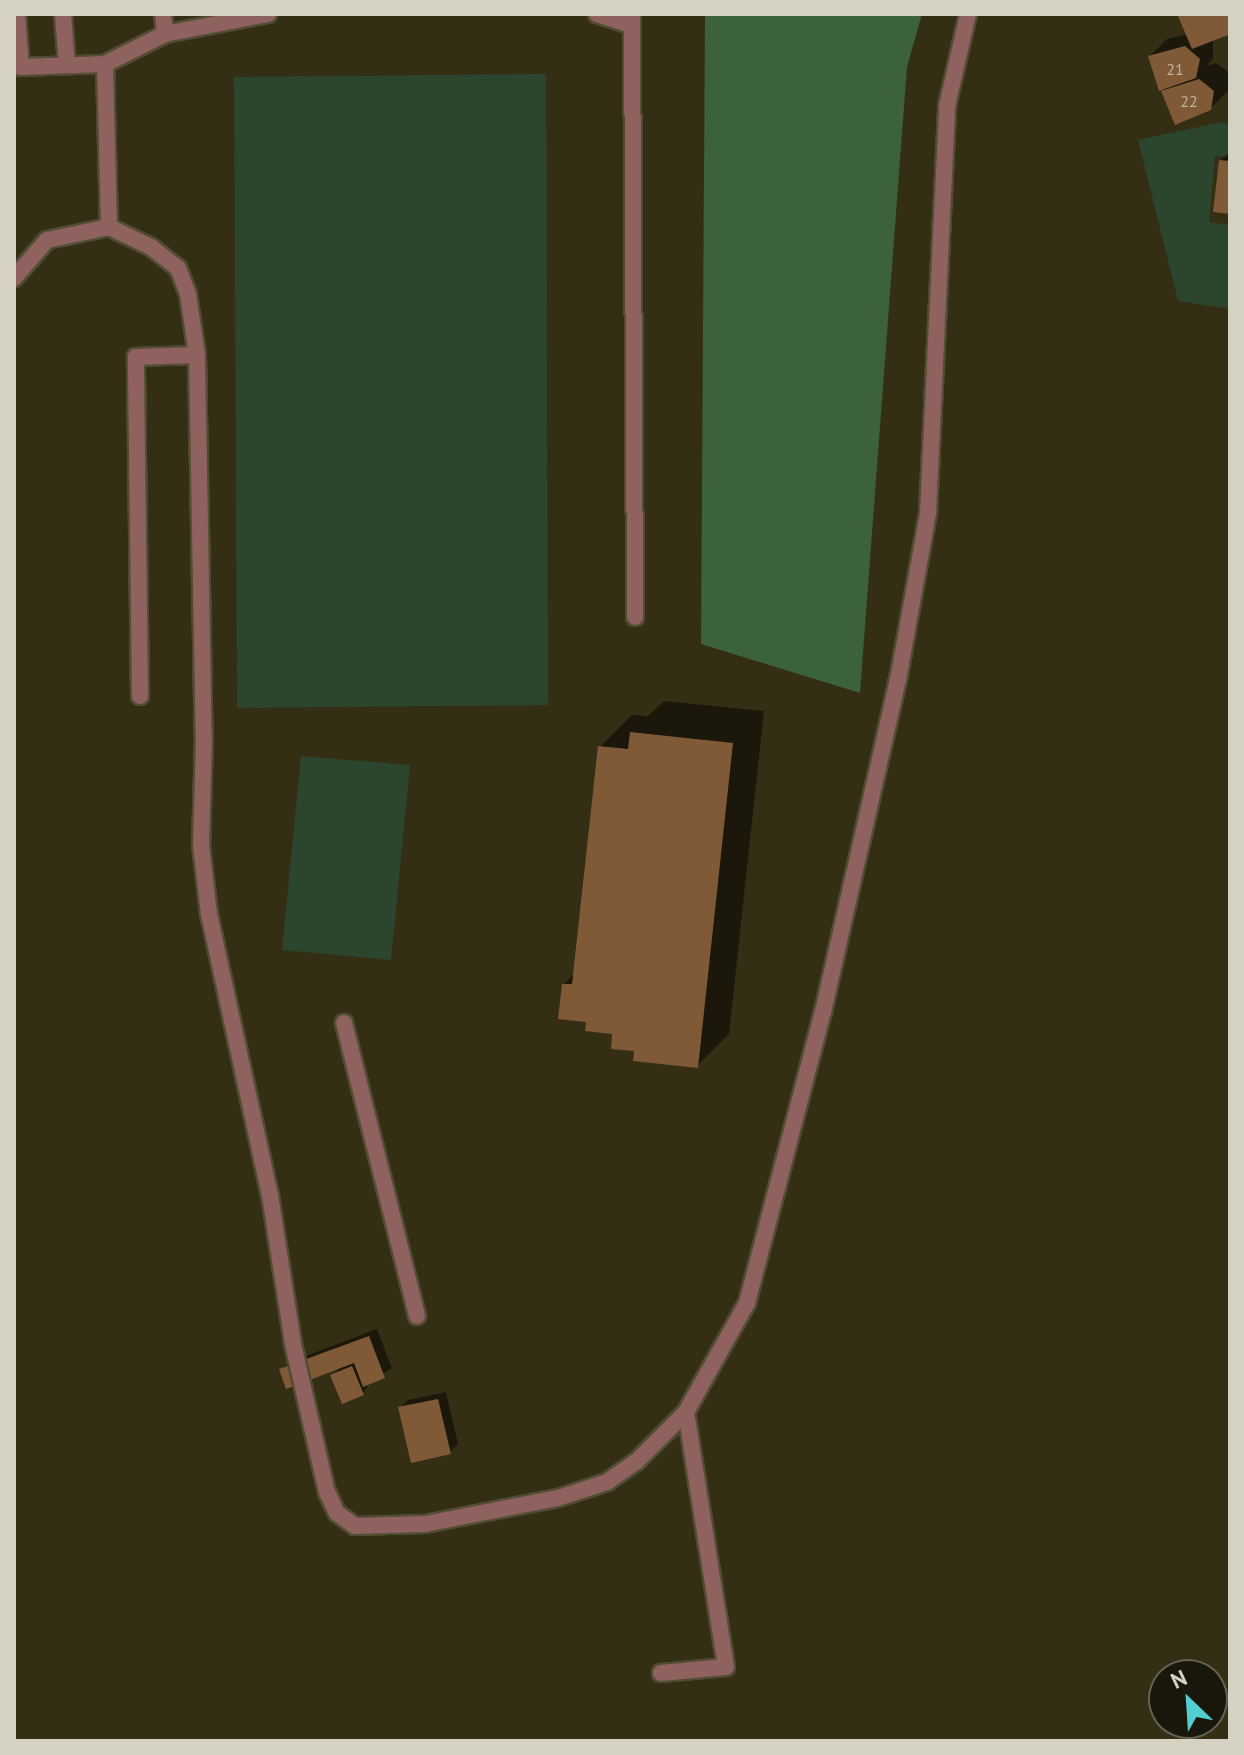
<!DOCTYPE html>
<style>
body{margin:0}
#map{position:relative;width:1244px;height:1755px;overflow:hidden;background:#342e15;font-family:"PT Sans",sans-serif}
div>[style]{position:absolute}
.green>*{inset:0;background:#2b462c}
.forest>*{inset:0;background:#3b613d}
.shadow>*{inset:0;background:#0007}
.building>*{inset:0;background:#805a36}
.roads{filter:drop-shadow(2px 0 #514c34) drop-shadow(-2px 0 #514c34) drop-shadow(0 2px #514c34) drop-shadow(0 -2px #514c34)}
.lane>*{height:16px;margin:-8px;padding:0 8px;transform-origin:8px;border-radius:8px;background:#8f625f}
span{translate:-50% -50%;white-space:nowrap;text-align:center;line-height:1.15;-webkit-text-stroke:8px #19170c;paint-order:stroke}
.number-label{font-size:16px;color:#c0b4a0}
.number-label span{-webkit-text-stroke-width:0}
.frame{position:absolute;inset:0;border:16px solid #d5d2c3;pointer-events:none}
.north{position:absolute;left:1148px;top:1659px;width:80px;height:80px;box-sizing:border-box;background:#19170c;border:2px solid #646255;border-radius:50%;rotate:335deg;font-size:22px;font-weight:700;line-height:32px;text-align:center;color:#d5d2c3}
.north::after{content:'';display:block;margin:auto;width:28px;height:36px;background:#52cdd0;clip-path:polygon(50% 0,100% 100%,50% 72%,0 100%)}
</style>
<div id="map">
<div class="green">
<i style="clip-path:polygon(546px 74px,548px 705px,237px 708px,234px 77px)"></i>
<i style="clip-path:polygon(1222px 122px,1230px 125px,1230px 157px,1215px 156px,1209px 222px,1230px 225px,1230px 309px,1178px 301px,1138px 140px)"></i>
<i style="clip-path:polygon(301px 756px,410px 765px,391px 960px,282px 950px)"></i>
</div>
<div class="forest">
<i style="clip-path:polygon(705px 14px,922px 14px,907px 67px,860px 693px,701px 644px)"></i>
</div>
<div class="shadow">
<i style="clip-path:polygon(1183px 14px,1230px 14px,1230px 30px,1213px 39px,1213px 59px,1206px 66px,1216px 63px,1230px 73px,1228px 91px,1210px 109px,1176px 122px,1150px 56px,1167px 39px,1188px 34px)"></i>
<i style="clip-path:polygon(1229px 152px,1230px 152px,1230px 212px,1220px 161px)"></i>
<i style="clip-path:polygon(664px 701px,764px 711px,729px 1034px,697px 1066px,637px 1049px,589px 1021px,564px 984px,575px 973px,600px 747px,632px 715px,648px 716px)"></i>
<i style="clip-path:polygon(377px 1329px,392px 1368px,370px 1382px,363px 1393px,332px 1376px,344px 1364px,281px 1370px,290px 1362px)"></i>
<i style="clip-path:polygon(446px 1392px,458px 1444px,450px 1452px,400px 1408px,408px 1400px)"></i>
</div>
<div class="building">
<i style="clip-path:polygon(1230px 14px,1228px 35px,1192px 49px,1178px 16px)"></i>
<i style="clip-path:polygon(1185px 46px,1200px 59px,1196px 78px,1159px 91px,1148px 56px)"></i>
<i style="clip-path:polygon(1199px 79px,1214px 91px,1211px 110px,1175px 125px,1161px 91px)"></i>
<i style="clip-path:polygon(1219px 160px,1230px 161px,1230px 214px,1213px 212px)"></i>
<i style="clip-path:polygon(630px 732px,733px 743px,698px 1068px,633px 1061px,634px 1051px,611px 1049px,612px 1034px,585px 1031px,586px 1022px,558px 1019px,562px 984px,572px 984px,598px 746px,628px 749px)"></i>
<i style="clip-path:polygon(369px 1336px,385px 1378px,363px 1387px,354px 1363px,286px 1389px,279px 1369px)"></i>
<i style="clip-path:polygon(352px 1366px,364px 1395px,342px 1404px,330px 1375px)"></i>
<i style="clip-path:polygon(438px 1399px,451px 1454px,411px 1463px,398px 1407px)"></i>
</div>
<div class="roads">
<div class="lane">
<i style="left:17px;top:14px;width:53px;rotate:85.7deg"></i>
<i style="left:21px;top:67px;width:84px;rotate:-2deg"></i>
<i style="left:105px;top:64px;width:67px;rotate:-26.6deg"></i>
<i style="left:165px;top:34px;width:105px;rotate:-11deg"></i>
<i style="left:63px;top:14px;width:51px;rotate:85.5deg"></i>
<i style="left:163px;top:14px;width:20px;rotate:84deg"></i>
<i style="left:597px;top:14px;width:36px;rotate:18deg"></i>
<i style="left:632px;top:14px;width:603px;rotate:89.71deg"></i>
<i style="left:105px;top:64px;width:163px;rotate:88.6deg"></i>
<i style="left:14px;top:278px;width:50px;rotate:-49deg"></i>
<i style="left:47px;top:240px;width:63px;rotate:-11.8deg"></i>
<i style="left:109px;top:227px;width:47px;rotate:25.5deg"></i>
<i style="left:151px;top:247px;width:34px;rotate:38deg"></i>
<i style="left:178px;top:268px;width:28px;rotate:69deg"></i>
<i style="left:188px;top:294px;width:62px;rotate:81.6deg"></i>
<i style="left:197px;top:355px;width:383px;rotate:89deg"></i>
<i style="left:204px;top:738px;width:107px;rotate:91.6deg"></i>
<i style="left:201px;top:845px;width:69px;rotate:83.4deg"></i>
<i style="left:209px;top:914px;width:288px;rotate:77.8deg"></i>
<i style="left:270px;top:1195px;width:151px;rotate:81.2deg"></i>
<i style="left:293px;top:1344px;width:152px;rotate:77.1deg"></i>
<i style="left:327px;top:1492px;width:23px;rotate:65deg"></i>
<i style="left:337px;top:1513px;width:22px;rotate:36deg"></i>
<i style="left:355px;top:1526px;width:70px;rotate:-1.6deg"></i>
<i style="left:425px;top:1524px;width:136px;rotate:-11.1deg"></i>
<i style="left:558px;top:1498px;width:52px;rotate:-18.1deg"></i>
<i style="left:607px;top:1482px;width:35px;rotate:-35deg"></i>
<i style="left:636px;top:1462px;width:71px;rotate:-45deg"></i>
<i style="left:686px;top:1412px;width:125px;rotate:-60.8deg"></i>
<i style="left:747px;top:1303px;width:301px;rotate:-75.4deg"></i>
<i style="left:823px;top:1012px;width:340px;rotate:-77.3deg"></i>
<i style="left:898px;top:680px;width:170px;rotate:-79.8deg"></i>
<i style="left:928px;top:513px;width:407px;rotate:-87.3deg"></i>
<i style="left:947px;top:106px;width:94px;rotate:-77.1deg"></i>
<i style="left:140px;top:696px;width:339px;rotate:-90.7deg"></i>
<i style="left:136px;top:357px;width:61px;rotate:-1.9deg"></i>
<i style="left:344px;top:1023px;width:302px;rotate:76deg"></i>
<i style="left:661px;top:1673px;width:65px;rotate:-5.3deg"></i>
<i style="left:726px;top:1667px;width:258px;rotate:-98.9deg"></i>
</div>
</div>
<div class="number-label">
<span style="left:1175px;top:69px">21</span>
<span style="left:1189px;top:101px">22</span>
</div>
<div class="frame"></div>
<div class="north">N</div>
</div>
